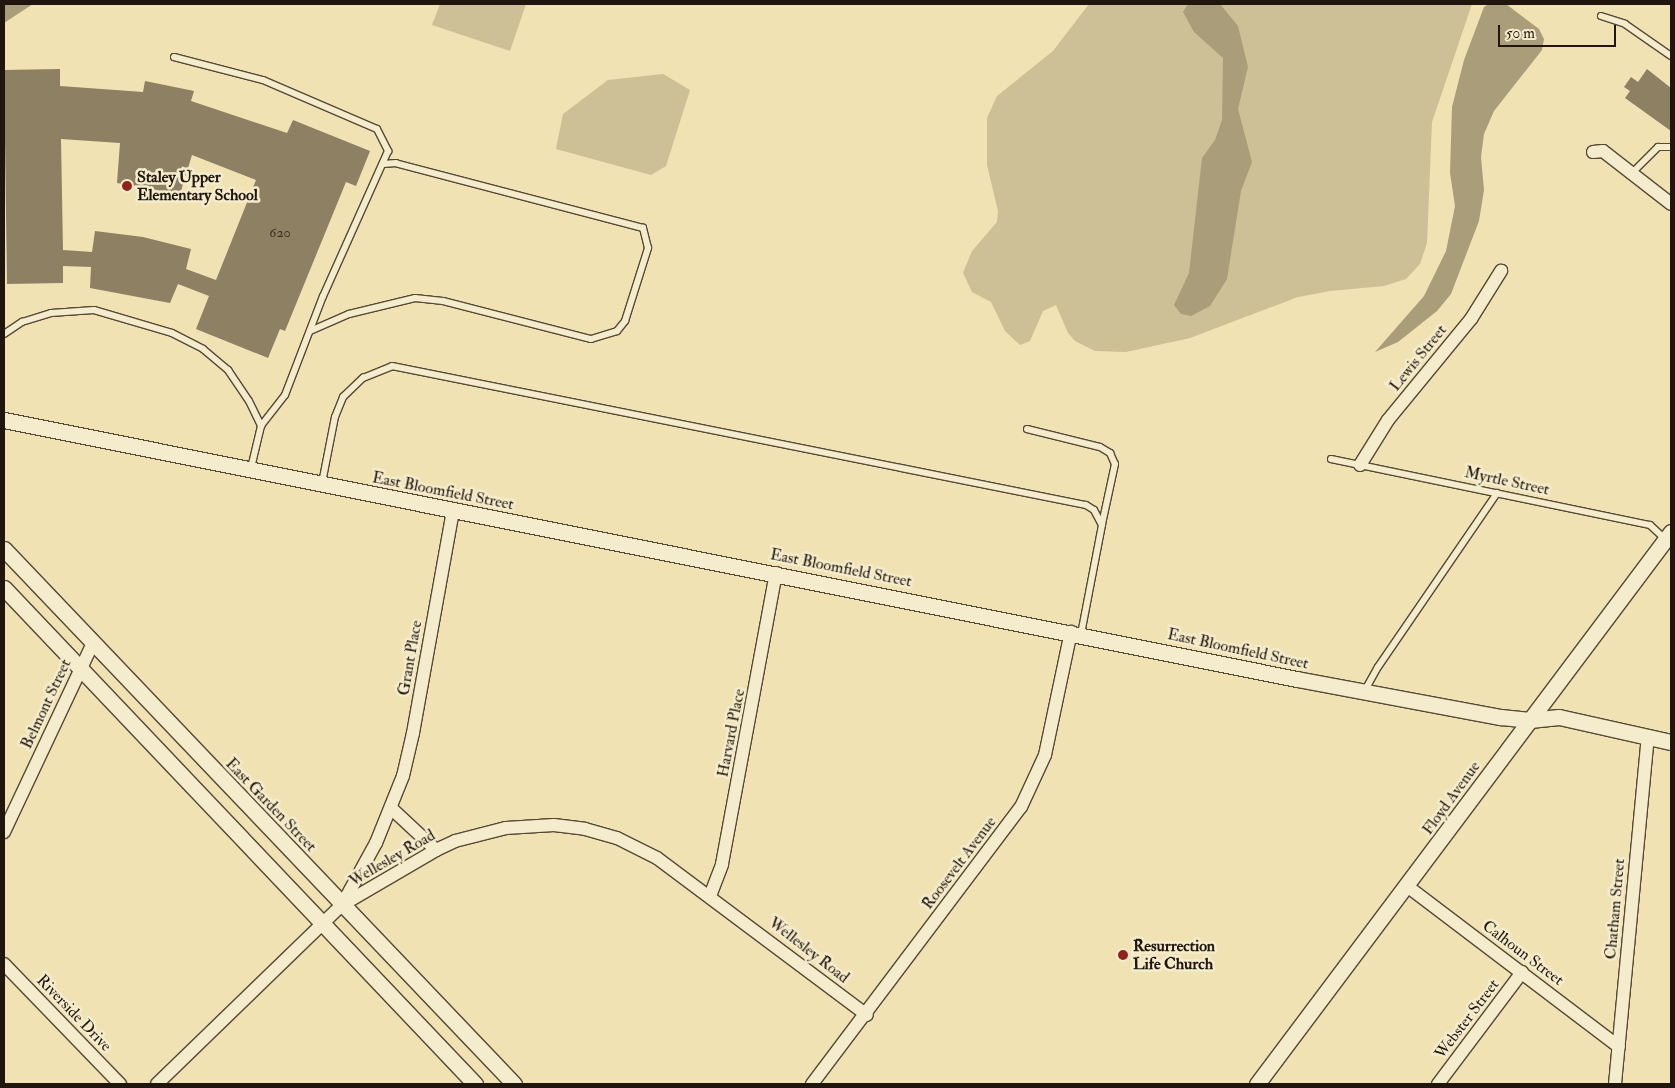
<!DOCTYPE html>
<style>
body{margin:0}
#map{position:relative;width:1675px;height:1088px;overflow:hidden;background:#f0e2b2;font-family:"IM FELL Double Pica",serif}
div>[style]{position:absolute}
.green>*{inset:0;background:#cdbf96}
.water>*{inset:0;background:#aa9d7a}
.building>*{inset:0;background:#8d8063}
.roads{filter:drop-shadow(1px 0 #554936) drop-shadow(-1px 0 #554936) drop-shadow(0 1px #554936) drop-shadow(0 -1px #554936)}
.service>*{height:6px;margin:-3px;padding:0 3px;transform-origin:3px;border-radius:3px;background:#f5eccd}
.minor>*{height:12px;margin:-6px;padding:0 6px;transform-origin:6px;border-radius:6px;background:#f5eccd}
.tertiary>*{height:15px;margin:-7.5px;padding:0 7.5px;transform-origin:7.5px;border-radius:7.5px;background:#f5eccd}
.dots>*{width:14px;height:14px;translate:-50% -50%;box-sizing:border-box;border:2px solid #f5eccd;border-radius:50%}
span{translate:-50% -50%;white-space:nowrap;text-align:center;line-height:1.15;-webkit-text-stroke:5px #f5eccd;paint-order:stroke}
.number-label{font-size:14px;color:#3c3022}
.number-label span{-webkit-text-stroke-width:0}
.poi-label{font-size:16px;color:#21160d;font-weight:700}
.left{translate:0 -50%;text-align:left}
.street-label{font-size:16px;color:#21160d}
.frame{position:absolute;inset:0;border:5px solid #21160d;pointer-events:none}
.scale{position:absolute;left:1498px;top:25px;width:118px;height:22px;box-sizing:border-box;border:2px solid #21160d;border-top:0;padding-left:6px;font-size:15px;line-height:18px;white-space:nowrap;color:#21160d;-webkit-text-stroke:4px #f5eccd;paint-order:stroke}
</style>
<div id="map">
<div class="green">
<i style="clip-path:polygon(440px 4px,526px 4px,510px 51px,432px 25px)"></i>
<i style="clip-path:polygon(1089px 4px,1472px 4px,1432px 122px,1427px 243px,1420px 264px,1406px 279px,1384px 286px,1330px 291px,1298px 297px,1190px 338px,1126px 352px,1095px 351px,1075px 341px,1068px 333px,1056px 305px,1043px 311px,1030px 341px,1020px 345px,1005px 331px,991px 302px,972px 292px,963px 273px,972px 251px,997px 222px,998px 211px,987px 165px,987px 118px,997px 96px,1053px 51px)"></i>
<i style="clip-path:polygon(663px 74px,690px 90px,666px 166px,651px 175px,556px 149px,563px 114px,608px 80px)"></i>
</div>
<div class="water">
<i style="clip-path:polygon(4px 4px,33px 4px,4px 23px)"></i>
<i style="clip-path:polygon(1188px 4px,1220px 4px,1238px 26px,1248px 67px,1238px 109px,1252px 162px,1241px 191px,1227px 279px,1210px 306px,1191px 316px,1181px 314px,1174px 305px,1189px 273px,1202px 158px,1215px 140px,1222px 120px,1223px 58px,1194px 32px,1183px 12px)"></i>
<i style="clip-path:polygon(1489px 4px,1506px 4px,1539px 29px,1544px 39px,1542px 50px,1494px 111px,1484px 134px,1481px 157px,1484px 190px,1479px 221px,1451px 294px,1437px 311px,1398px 342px,1375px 352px,1424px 296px,1446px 251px,1455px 206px,1450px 173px,1452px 107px,1464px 60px,1484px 7px)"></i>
</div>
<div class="building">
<i style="clip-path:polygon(evenodd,60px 69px,60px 86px,143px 92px,145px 81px,194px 91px,191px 101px,287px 133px,293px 120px,370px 151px,356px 186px,346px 182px,285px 331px,280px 329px,268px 358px,196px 329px,209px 296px,178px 284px,170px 303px,90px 288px,91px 267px,63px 266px,63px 283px,7px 284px,4px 70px,60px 69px,61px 139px,120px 143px,117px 183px,180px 194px,192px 155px,256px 180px,216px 280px,186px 269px,191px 249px,143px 237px,95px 231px,92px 252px,63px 250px,61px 139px)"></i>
<i style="clip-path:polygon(1647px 69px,1671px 88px,1671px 131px,1625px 98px,1630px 91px,1624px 87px,1631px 77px,1638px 82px)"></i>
</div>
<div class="roads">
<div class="service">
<i style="left:1601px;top:16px;width:25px;rotate:18deg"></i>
<i style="left:1625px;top:24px;width:56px;rotate:34.8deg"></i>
<i style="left:174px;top:57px;width:92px;rotate:14.5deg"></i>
<i style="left:263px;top:80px;width:124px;rotate:23.3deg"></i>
<i style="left:377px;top:129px;width:25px;rotate:63deg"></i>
<i style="left:388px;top:151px;width:159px;rotate:114.1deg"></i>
<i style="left:323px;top:296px;width:106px;rotate:111deg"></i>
<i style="left:285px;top:395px;width:39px;rotate:128deg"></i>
<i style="left:261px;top:426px;width:43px;rotate:103.4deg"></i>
<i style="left:1632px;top:173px;width:37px;rotate:-45deg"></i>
<i style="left:1658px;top:147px;width:13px"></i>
<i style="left:310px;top:331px;width:43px;rotate:-23.6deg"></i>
<i style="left:349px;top:314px;width:68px;rotate:-13.6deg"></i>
<i style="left:415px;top:298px;width:28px;rotate:6deg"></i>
<i style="left:443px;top:301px;width:153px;rotate:14.4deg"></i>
<i style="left:591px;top:339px;width:27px;rotate:-17deg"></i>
<i style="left:617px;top:331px;width:13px;rotate:-51deg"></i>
<i style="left:625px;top:321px;width:77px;rotate:-72.5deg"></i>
<i style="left:648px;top:248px;width:21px;rotate:-104deg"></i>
<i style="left:643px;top:228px;width:255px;rotate:-165.3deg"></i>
<i style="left:396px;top:163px;width:13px;rotate:176deg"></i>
<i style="left:4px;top:334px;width:22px;rotate:-34deg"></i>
<i style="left:22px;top:322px;width:30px;rotate:-17deg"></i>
<i style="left:51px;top:313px;width:43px;rotate:-4deg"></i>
<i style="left:94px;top:310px;width:81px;rotate:16.4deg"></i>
<i style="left:172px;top:333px;width:35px;rotate:27deg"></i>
<i style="left:203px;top:349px;width:33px;rotate:40deg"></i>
<i style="left:228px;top:370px;width:37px;rotate:56deg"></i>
<i style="left:249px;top:401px;width:28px;rotate:64deg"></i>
<i style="left:1027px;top:429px;width:75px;rotate:13.9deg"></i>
<i style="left:1100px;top:447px;width:12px;rotate:31deg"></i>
<i style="left:1110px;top:453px;width:12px;rotate:66deg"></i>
<i style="left:1115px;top:464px;width:61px;rotate:102.2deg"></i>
<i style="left:1331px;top:459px;width:326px;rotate:11.7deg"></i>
<i style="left:1650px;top:525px;width:22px;rotate:43deg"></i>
<i style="left:322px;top:483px;width:67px;rotate:-78.9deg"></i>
<i style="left:335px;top:417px;width:22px;rotate:-68deg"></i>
<i style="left:343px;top:397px;width:28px;rotate:-44deg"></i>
<i style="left:363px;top:378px;width:31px;rotate:-22deg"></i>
<i style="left:392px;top:366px;width:708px;rotate:11.33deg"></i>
<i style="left:1086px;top:505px;width:9px;rotate:32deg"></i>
<i style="left:1094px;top:510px;width:17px;rotate:62deg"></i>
<i style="left:1102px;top:525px;width:111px;rotate:100.9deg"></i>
<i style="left:1364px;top:692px;width:29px;rotate:-61deg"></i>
<i style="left:1378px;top:667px;width:211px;rotate:-55.6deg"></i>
</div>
<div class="minor">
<i style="left:1593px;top:152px;width:10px;rotate:-6deg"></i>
<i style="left:1603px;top:151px;width:86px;rotate:37.9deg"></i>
<i style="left:1360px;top:465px;width:53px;rotate:-58.1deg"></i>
<i style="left:1388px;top:420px;width:131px;rotate:-50.6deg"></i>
<i style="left:1471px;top:319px;width:57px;rotate:-58deg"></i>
<i style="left:392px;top:809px;width:60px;rotate:43deg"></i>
<i style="left:4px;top:832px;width:209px;rotate:-64.8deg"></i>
<i style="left:1407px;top:886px;width:266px;rotate:37.2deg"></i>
<i style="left:710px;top:896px;width:34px;rotate:-69deg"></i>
<i style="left:722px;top:864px;width:296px;rotate:-79.5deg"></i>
<i style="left:342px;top:905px;width:71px;rotate:-61.3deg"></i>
<i style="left:376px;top:843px;width:72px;rotate:-68.1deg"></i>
<i style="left:403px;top:776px;width:44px;rotate:-76.9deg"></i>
<i style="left:413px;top:733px;width:227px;rotate:-79.8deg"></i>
<i style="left:4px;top:964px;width:167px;rotate:46deg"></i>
<i style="left:157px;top:1084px;width:257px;rotate:-44.1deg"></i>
<i style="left:342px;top:905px;width:109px;rotate:-30.3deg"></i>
<i style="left:436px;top:850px;width:21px;rotate:-25deg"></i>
<i style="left:455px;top:841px;width:53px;rotate:-14.3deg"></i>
<i style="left:506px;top:828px;width:48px;rotate:-3.6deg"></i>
<i style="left:554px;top:825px;width:31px;rotate:7deg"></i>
<i style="left:585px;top:829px;width:33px;rotate:16deg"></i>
<i style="left:617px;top:838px;width:45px;rotate:26.6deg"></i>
<i style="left:657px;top:858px;width:262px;rotate:36.8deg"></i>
<i style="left:812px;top:1084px;width:347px;rotate:-53deg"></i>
<i style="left:1021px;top:807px;width:57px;rotate:-65.2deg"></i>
<i style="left:1045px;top:755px;width:126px;rotate:-78.1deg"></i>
<i style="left:1438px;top:1084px;width:140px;rotate:-53.1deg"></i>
<i style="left:1615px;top:1084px;width:349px;rotate:-84.6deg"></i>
</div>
<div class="tertiary">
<i style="left:4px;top:420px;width:1319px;rotate:11.33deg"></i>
<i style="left:1297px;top:679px;width:208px;rotate:10.6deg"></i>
<i style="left:1501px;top:717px;width:29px;rotate:6deg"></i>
<i style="left:1530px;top:720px;width:29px;rotate:-6deg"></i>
<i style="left:1559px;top:717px;width:115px;rotate:12.6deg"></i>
<i style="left:4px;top:549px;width:739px;rotate:46.37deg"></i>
<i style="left:4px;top:588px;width:684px;rotate:46.48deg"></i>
<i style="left:1257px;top:1084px;width:690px;rotate:-53.13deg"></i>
</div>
</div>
<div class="dots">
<i style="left:127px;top:186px;background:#8f2418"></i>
<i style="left:1123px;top:955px;background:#8f2418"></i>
</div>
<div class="number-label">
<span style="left:280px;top:233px">620</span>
</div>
<div class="poi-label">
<span class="left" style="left:137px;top:186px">Staley Upper<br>Elementary School</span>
<span class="left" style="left:1133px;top:955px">Resurrection<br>Life Church</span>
</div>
<div class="street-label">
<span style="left:1418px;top:358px;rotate:-51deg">Lewis Street</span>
<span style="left:1507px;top:481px;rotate:12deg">Myrtle Street</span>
<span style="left:443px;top:491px;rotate:11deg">East Bloomfield Street</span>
<span style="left:841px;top:568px;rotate:11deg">East Bloomfield Street</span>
<span style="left:1238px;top:649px;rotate:12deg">East Bloomfield Street</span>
<span style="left:410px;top:658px;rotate:-80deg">Grant Place</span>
<span style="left:46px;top:704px;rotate:-65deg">Belmont Street</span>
<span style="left:731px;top:733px;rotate:-79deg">Harvard Place</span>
<span style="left:1451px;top:798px;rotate:-54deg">Floyd Avenue</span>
<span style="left:271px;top:805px;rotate:46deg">East Garden Street</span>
<span style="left:392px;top:858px;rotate:-30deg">Wellesley Road</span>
<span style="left:959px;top:863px;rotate:-53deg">Roosevelt Avenue</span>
<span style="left:1615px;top:909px;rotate:-85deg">Chatham Street</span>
<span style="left:809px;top:950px;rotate:38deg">Wellesley Road</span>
<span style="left:1523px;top:953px;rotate:37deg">Calhoun Street</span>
<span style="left:74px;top:1013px;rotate:46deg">Riverside Drive</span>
<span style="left:1467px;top:1019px;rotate:-53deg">Webster Street</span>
</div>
<div class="frame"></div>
<div class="scale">50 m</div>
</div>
